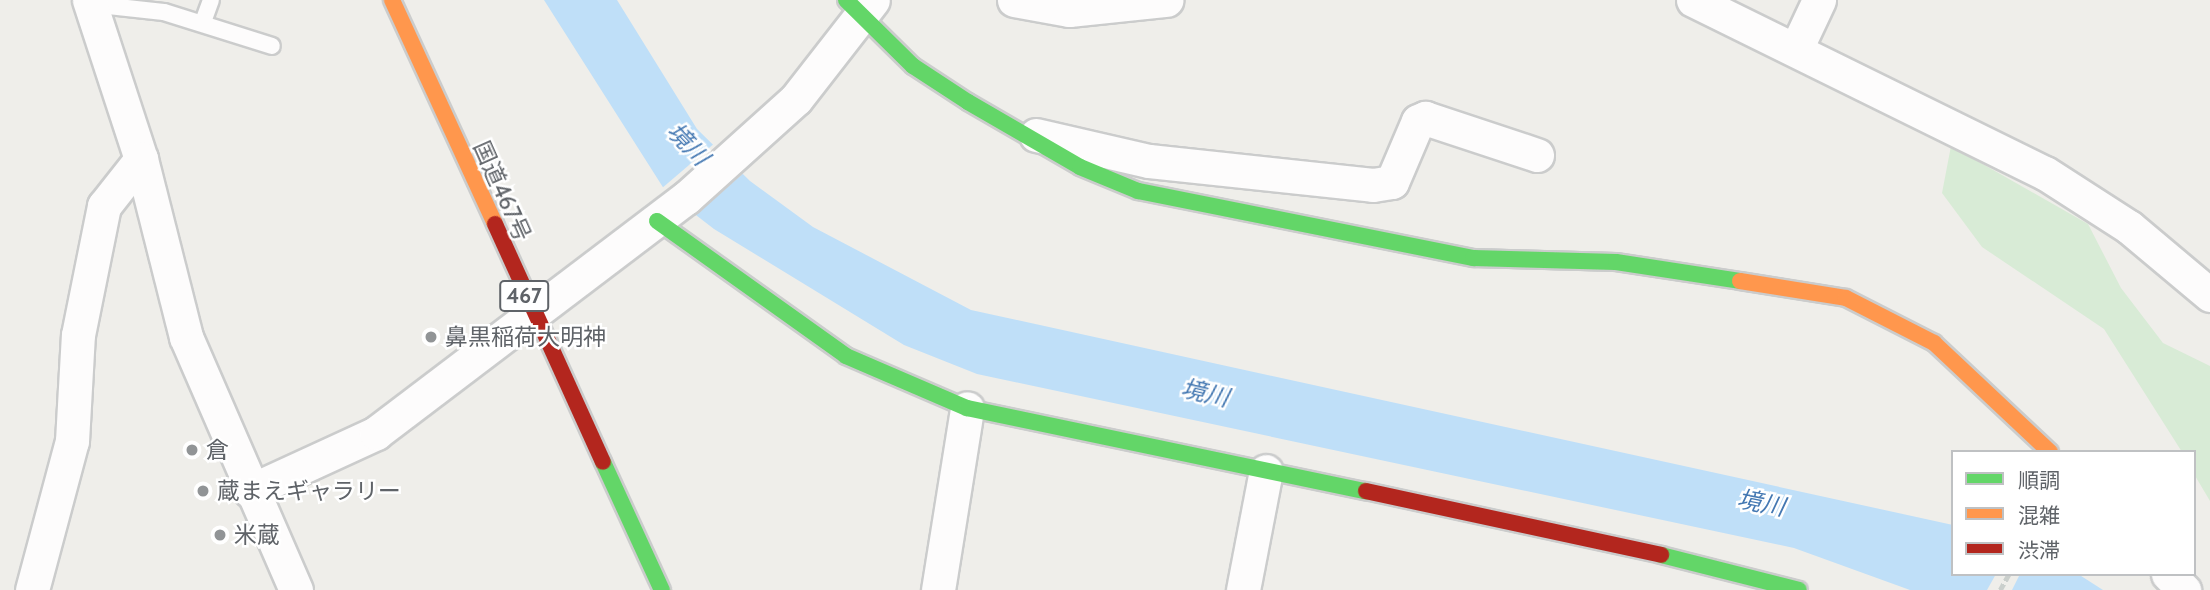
<!DOCTYPE html>
<meta charset="utf-8">
<style>
body{margin:0}
#map{position:relative;width:2210px;height:590px;overflow:hidden;background:#efeeea;font-family:Cabin,"Noto Sans JP",sans-serif}
div>[style]{position:absolute}
.green>*{inset:0;background:#d8ebd6}
.water>*{inset:0;background:#bfdff8}
.pier>*{inset:0;background:#efeeea}
.path>*{height:4.5px;margin-top:-2.25px;transform-origin:0;background:repeating-linear-gradient(90deg,#cacfcc 0 7px,transparent 0 10.5px)}
.roads{filter:drop-shadow(2px 0 #cbcccc) drop-shadow(-2px 0 #cbcccc) drop-shadow(0 2px #cbcccc) drop-shadow(0 -2px #cbcccc)}
.lane>*{height:16px;margin:-8px;padding:0 8px;transform-origin:8px;border-radius:8px;background:#fdfcfc}
.street>*{height:33px;margin:-16.5px;padding:0 16.5px;transform-origin:16.5px;border-radius:16.5px;background:#fdfcfc}
.fast>*{height:16px;margin:-8px;padding:0 8px;transform-origin:8px;border-radius:8px;background:#63d668}
.slow>*{height:16px;margin:-8px;padding:0 8px;transform-origin:8px;border-radius:8px;background:#ff974d}
.jam>*{height:16px;margin:-8px;padding:0 8px;transform-origin:8px;border-radius:8px;background:#b3261e}
.dots>*{width:19px;height:19px;translate:-50% -50%;box-sizing:border-box;border:4px solid #fff;border-radius:50%}
span{translate:-50% -50%;white-space:nowrap;text-align:center;line-height:1.15;-webkit-text-stroke:5px #fff;paint-order:stroke}
.shield-label span{padding:2px 5px;background:#fff;border:2px solid;border-radius:5px;-webkit-text-stroke-width:0}
.shield-label{font-size:21px;color:#5f6368;font-weight:700}
.street-label{font-size:23px;color:#5f6368}
.poi-label{font-size:23px;color:#5f6368}
.left{translate:0 -50%;text-align:left}
.water-label{font-size:24px;color:#4478b2;font-style:italic}
.legend{position:absolute;left:1951px;top:450px;width:245px;height:126px;box-sizing:border-box;background:#fff;border:2px solid #bfc1c3;margin:0;padding:9px 12px;list-style:none;font-size:21px;color:#5f6368}
.legend li{display:flex;align-items:center;gap:14px;height:35px}
.legend b{width:35px;border:2px solid #bfc1c3}
</style>
<div id="map">
<div class="green">
<i style="clip-path:polygon(1951px 146px,2088px 224px,2121px 288px,2163px 343px,2210px 366px,2210px 501px,2194px 474px,2194px 452px,2182px 452px,2104px 329px,1982px 247px,1942px 193px)"></i>
</div>
<div class="water">
<i style="clip-path:polygon(544px 0,617px 0,697px 129px,750px 181px,813px 227px,971px 310px,1953px 525px,1953px 574px,2078px 574px,2103px 590px,1910px 590px,1794px 548px,977px 374px,904px 345px,714px 229px,666px 192px)"></i>
</div>
<div class="pier">
<i style="clip-path:polygon(716px 142px,745px 172px,692px 216px,661px 189px)"></i>
<i style="clip-path:polygon(1996px 574px,2020px 574px,2012px 590px,1987px 590px)"></i>
</div>
<div class="path">
<i style="left:2000px;top:590px;width:18px;rotate:-61deg"></i>
</div>
<div class="roads">
<div class="lane">
<i style="left:90px;top:4px;width:74px;rotate:6.2deg"></i>
<i style="left:164px;top:12px;width:113px;rotate:17.5deg"></i>
<i style="left:203px;top:22px;width:23px;rotate:-70deg"></i>
</div>
<div class="street">
<i style="left:89px;top:0;width:167px;rotate:71.9deg"></i>
<i style="left:141px;top:159px;width:184px;rotate:75.8deg"></i>
<i style="left:186px;top:337px;width:276px;rotate:66.5deg"></i>
<i style="left:1014px;top:0;width:56px;rotate:10.3deg"></i>
<i style="left:1069px;top:10px;width:98px;rotate:-5.9deg"></i>
<i style="left:1693px;top:0;width:392px;rotate:26.2deg"></i>
<i style="left:2045px;top:173px;width:100px;rotate:32.7deg"></i>
<i style="left:2129px;top:227px;width:106px;rotate:40deg"></i>
<i style="left:1797px;top:47px;width:52px;rotate:-64.9deg"></i>
<i style="left:1036px;top:135px;width:116px;rotate:13deg"></i>
<i style="left:1149px;top:161px;width:225px;rotate:6.1deg"></i>
<i style="left:1373px;top:185px;width:19px;rotate:-9deg"></i>
<i style="left:1392px;top:182px;width:66px;rotate:-66.9deg"></i>
<i style="left:1418px;top:121px;width:8px;rotate:-23deg"></i>
<i style="left:1425px;top:118px;width:118px;rotate:18.3deg"></i>
<i style="left:250px;top:491px;width:139px;rotate:-24.7deg"></i>
<i style="left:376px;top:433px;width:389px;rotate:-37.2deg"></i>
<i style="left:686px;top:198px;width:148px;rotate:-42deg"></i>
<i style="left:796px;top:99px;width:125px;rotate:-52.1deg"></i>
<i style="left:2168px;top:574px;width:23px;rotate:45deg"></i>
<i style="left:32px;top:590px;width:154px;rotate:-75deg"></i>
<i style="left:72px;top:441px;width:106px;rotate:-86.8deg"></i>
<i style="left:78px;top:335px;width:132px;rotate:-78.6deg"></i>
<i style="left:104px;top:206px;width:60px;rotate:-51.8deg"></i>
<i style="left:938px;top:590px;width:184px;rotate:-80.9deg"></i>
<i style="left:1243px;top:590px;width:121px;rotate:-79.1deg"></i>
</div>
<div class="fast">
<i style="left:846px;top:0;width:94px;rotate:44.6deg"></i>
<i style="left:913px;top:66px;width:66px;rotate:33.2deg"></i>
<i style="left:968px;top:102px;width:129px;rotate:30.1deg"></i>
<i style="left:1080px;top:167px;width:63px;rotate:22.5deg"></i>
<i style="left:1138px;top:191px;width:342px;rotate:11.3deg"></i>
<i style="left:1473px;top:258px;width:143px;rotate:1.6deg"></i>
<i style="left:1616px;top:262px;width:125px;rotate:8.7deg"></i>
<i style="left:657px;top:221px;width:232px;rotate:35.5deg"></i>
<i style="left:846px;top:356px;width:132px;rotate:23.3deg"></i>
<i style="left:967px;top:408px;width:408px;rotate:11.8deg"></i>
<i style="left:603px;top:462px;width:141px;rotate:65.3deg"></i>
<i style="left:1661px;top:555px;width:142px;rotate:14.2deg"></i>
</div>
<div class="slow">
<i style="left:392px;top:0;width:247px;rotate:65.3deg"></i>
<i style="left:1740px;top:281px;width:107px;rotate:9.1deg"></i>
<i style="left:1846px;top:298px;width:99px;rotate:27.1deg"></i>
<i style="left:1934px;top:343px;width:159px;rotate:43.2deg"></i>
</div>
<div class="jam">
<i style="left:495px;top:224px;width:261px;rotate:65.6deg"></i>
<i style="left:1366px;top:491px;width:302px;rotate:12.2deg"></i>
</div>
</div>
<div class="dots">
<i style="left:431px;top:337px;background:#919496"></i>
<i style="left:192px;top:450px;background:#919496"></i>
<i style="left:203px;top:491px;background:#919496"></i>
<i style="left:220px;top:535px;background:#919496"></i>
</div>
<div class="shield-label">
<span style="left:524px;top:296px">467</span>
</div>
<div class="street-label">
<span style="left:502px;top:191px;rotate:66deg">国道467号</span>
</div>
<div class="poi-label">
<span class="left" style="left:445px;top:337px">鼻黒稲荷大明神</span>
<span class="left" style="left:206px;top:450px">倉</span>
<span class="left" style="left:217px;top:491px">蔵まえギャラリー</span>
<span class="left" style="left:234px;top:535px">米蔵</span>
</div>
<div class="water-label">
<span style="left:688px;top:144px;rotate:46deg">境川</span>
<span style="left:1205px;top:393px;rotate:13deg">境川</span>
<span style="left:1761px;top:503px;rotate:11deg">境川</span>
</div>
<ul class="legend">
<li><b style="height:9px;background:#63d668"></b>順調</li>
<li><b style="height:9px;background:#ff974d"></b>混雑</li>
<li><b style="height:9px;background:#b3261e"></b>渋滞</li>
</ul>
</div>
